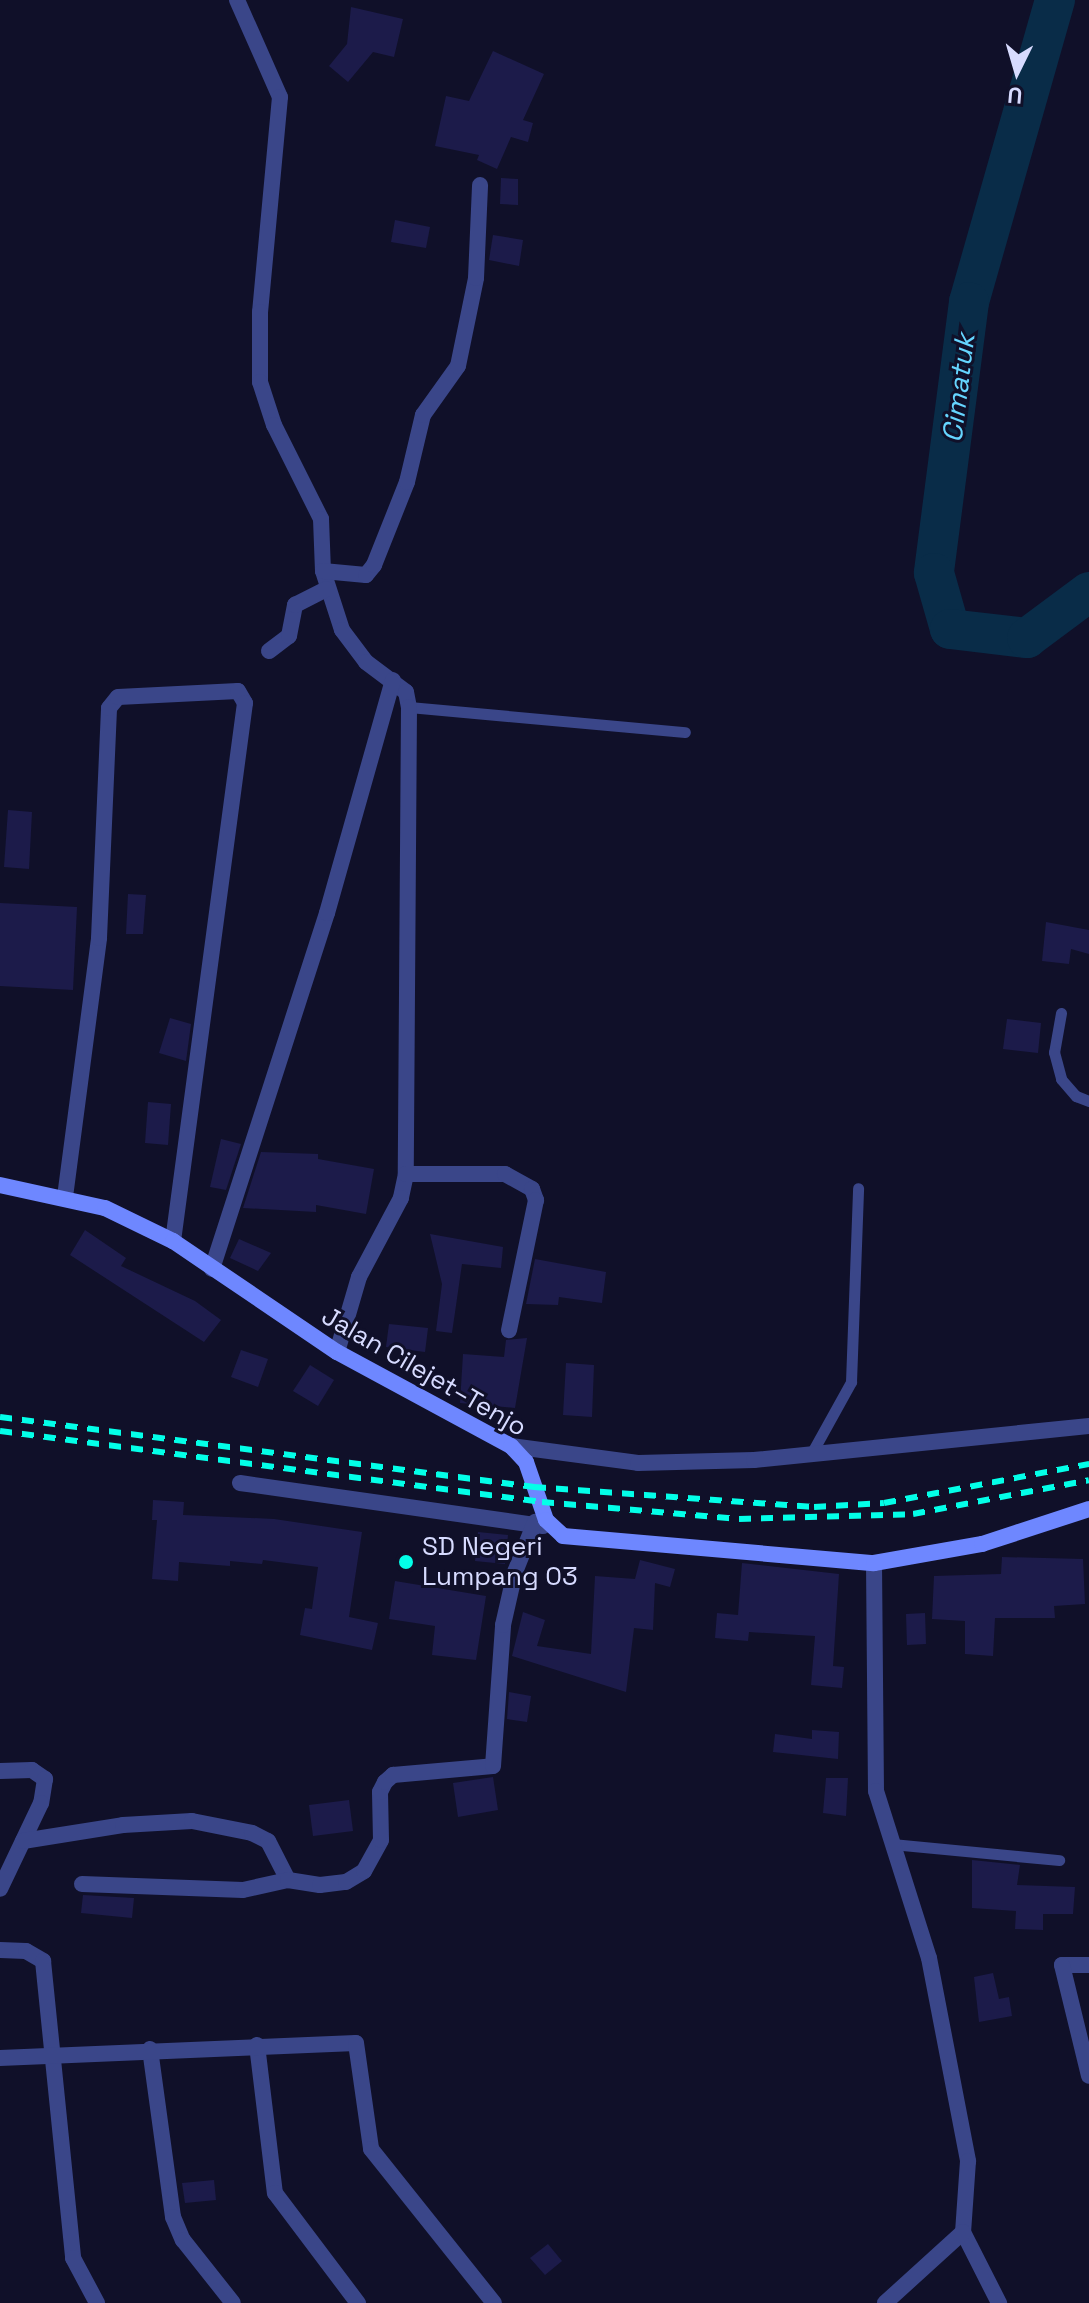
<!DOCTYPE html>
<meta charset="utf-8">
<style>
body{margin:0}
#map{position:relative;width:1089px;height:2303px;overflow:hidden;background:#101029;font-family:"Space Grotesk",sans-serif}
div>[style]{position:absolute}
.river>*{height:40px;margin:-20px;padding:0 20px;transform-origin:20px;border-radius:20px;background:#092c48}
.building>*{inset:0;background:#1c1b4a}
.service>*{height:11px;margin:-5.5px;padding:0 5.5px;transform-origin:5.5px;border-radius:5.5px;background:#3a4689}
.minor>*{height:16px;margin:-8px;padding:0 8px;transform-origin:8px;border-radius:8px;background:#3a4689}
.secondary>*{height:16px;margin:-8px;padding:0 8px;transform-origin:8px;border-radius:8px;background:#6e87ff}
.rail>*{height:6px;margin-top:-3px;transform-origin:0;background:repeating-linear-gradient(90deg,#03ffe8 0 12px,transparent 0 22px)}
.dots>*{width:22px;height:22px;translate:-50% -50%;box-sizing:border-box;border:4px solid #101029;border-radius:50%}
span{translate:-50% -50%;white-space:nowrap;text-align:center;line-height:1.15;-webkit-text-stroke:6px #101029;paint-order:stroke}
.street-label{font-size:26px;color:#d7dbff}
.poi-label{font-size:26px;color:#d7dbff}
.left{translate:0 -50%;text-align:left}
.water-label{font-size:28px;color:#65d5ff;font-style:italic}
.north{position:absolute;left:977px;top:32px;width:80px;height:80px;-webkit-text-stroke:6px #101029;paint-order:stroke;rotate:185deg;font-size:22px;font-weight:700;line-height:32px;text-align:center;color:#d7dbff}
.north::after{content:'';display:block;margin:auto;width:28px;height:36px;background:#d7dbff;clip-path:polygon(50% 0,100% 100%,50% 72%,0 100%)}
</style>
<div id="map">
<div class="river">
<i style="left:1055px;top:0;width:314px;rotate:105.9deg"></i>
<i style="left:969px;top:302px;width:273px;rotate:97.4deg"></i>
<i style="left:934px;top:573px;width:58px;rotate:74.1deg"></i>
<i style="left:950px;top:629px;width:78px;rotate:6.7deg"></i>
<i style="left:1027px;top:638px;width:77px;rotate:-36.6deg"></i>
</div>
<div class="building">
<i style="clip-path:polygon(351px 7px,403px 19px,394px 57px,373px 52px,348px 82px,329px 66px,347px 44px)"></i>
<i style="clip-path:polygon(493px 51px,544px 74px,523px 120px,533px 123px,528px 142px,511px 137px,497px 169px,477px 160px,479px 155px,435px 146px,446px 96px,469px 101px)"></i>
<i style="clip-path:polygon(501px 178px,518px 179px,518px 205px,500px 204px)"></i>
<i style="clip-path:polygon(395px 220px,430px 227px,426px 248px,391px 242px)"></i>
<i style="clip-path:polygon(493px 235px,523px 240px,519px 266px,489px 260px)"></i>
<i style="clip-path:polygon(8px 810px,32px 812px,29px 869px,4px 867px)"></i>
<i style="clip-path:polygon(128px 894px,146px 895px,143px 934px,126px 934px)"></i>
<i style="clip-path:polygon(0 903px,77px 907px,73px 990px,0 986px)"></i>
<i style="clip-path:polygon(1046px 922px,1089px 930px,1089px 954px,1071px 949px,1069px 964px,1042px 961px)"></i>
<i style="clip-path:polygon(170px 1018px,191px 1024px,186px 1061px,159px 1053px)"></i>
<i style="clip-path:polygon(1007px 1019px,1041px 1023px,1038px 1053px,1003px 1049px)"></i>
<i style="clip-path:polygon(148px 1102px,171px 1104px,168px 1145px,145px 1143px)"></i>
<i style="clip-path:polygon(221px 1139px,241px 1144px,226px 1190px,210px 1187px)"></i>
<i style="clip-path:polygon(261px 1152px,318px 1154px,318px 1159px,374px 1169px,366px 1214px,316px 1205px,316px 1212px,243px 1208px)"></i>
<i style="clip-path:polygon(85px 1230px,126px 1258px,121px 1266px,195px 1301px,221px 1320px,204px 1342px,70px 1255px)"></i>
<i style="clip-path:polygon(430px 1234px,503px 1247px,501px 1268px,462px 1264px,452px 1333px,436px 1331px,442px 1284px)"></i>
<i style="clip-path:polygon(239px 1239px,271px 1253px,258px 1271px,230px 1258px)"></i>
<i style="clip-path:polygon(535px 1259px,606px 1272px,602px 1303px,559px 1297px,558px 1305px,526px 1304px)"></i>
<i style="clip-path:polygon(389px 1324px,428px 1328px,425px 1352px,386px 1347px)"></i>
<i style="clip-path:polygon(527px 1338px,515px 1408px,460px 1403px,463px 1354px,504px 1357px,506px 1340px)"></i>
<i style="clip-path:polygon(241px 1350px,268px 1359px,258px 1387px,231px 1377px)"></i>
<i style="clip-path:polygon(566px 1363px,594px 1365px,592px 1417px,563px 1415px)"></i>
<i style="clip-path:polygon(310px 1365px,334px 1380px,318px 1406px,293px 1391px)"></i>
<i style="clip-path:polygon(153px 1500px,184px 1502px,183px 1515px,274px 1519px,362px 1532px,349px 1617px,378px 1623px,372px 1650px,300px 1635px,305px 1608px,312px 1609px,318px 1567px,263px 1560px,262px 1564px,230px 1561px,230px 1566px,179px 1562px,178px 1581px,152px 1579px,157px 1520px,152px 1520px)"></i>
<i style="clip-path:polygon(478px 1532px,508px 1535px,505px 1564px,475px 1561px)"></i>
<i style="clip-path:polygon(1002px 1557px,1083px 1559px,1085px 1604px,1054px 1606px,1055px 1618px,995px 1618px,993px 1656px,965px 1654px,965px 1621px,932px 1619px,934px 1576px,1001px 1574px)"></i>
<i style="clip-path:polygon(640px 1560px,675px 1569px,670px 1587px,655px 1583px,653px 1630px,634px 1628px,626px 1692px,512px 1656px,523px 1612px,545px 1620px,537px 1646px,591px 1654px,595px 1576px,635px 1579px)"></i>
<i style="clip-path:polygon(742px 1563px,839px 1574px,833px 1666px,844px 1667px,842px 1688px,811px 1685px,815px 1636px,749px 1632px,748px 1641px,715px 1638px,717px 1613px,738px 1615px)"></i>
<i style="clip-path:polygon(395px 1581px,486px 1596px,476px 1660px,432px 1655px,435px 1626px,389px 1619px)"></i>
<i style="clip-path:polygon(925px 1613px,926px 1644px,907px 1645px,906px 1614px)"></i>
<i style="clip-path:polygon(509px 1692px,531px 1696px,527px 1722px,507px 1719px)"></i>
<i style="clip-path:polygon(812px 1730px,839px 1732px,838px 1759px,773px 1752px,775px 1734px,812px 1739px)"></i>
<i style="clip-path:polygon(493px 1777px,498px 1810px,458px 1817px,453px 1783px)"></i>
<i style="clip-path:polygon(826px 1778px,848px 1778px,846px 1816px,823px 1813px)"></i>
<i style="clip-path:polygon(349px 1800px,353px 1831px,313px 1836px,309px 1805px)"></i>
<i style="clip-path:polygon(972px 1860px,1020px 1865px,1017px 1885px,1075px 1887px,1073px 1914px,1043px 1914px,1043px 1930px,1015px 1929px,1016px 1911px,972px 1908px)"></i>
<i style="clip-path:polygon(83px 1895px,134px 1898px,132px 1918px,81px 1913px)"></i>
<i style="clip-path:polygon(993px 1973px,999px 1999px,1009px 1997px,1012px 2016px,979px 2022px,974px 1977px)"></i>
<i style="clip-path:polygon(214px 2180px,216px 2200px,185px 2203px,182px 2183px)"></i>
<i style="clip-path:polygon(548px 2244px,562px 2261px,545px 2275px,530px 2258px)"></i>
</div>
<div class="service">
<i style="left:409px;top:707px;width:277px;rotate:5.2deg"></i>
<i style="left:1061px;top:1013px;width:40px;rotate:100deg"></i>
<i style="left:1054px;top:1052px;width:28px;rotate:75deg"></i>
<i style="left:1061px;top:1079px;width:23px;rotate:49deg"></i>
<i style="left:1076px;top:1096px;width:14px;rotate:21deg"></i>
<i style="left:810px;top:1456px;width:85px;rotate:-61deg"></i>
<i style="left:851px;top:1382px;width:194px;rotate:-87.9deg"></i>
<i style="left:892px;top:1844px;width:168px;rotate:5.5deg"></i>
</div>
<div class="minor">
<i style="left:237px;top:0;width:106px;rotate:66.1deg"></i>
<i style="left:280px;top:97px;width:216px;rotate:95.3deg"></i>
<i style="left:260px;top:312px;width:70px;rotate:90deg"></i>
<i style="left:260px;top:382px;width:45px;rotate:72deg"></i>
<i style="left:274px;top:425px;width:105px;rotate:63.4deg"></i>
<i style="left:321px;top:519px;width:52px;rotate:87.8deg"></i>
<i style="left:323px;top:571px;width:62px;rotate:72.1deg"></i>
<i style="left:342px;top:630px;width:40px;rotate:53deg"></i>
<i style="left:366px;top:662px;width:50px;rotate:36.9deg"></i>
<i style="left:406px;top:692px;width:15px;rotate:79deg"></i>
<i style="left:409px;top:707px;width:467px;rotate:90.4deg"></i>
<i style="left:406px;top:1174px;width:25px;rotate:102deg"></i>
<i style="left:401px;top:1198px;width:89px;rotate:118deg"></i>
<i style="left:359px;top:1277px;width:78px;rotate:106.3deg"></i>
<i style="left:323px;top:571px;width:43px;rotate:5.3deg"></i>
<i style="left:366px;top:575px;width:13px;rotate:-51deg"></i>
<i style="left:374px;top:565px;width:89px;rotate:-68.3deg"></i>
<i style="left:407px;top:482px;width:69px;rotate:-76.6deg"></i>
<i style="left:423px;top:415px;width:60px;rotate:-54.5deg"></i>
<i style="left:458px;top:366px;width:90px;rotate:-78.4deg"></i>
<i style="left:476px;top:278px;width:93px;rotate:-87.5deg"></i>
<i style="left:269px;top:651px;width:25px;rotate:-37deg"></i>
<i style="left:289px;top:636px;width:32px;rotate:-79deg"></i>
<i style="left:295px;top:605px;width:35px;rotate:-27deg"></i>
<i style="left:406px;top:1174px;width:99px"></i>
<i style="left:505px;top:1174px;width:31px;rotate:29deg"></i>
<i style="left:532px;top:1189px;width:12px;rotate:70deg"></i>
<i style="left:536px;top:1200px;width:133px;rotate:101.7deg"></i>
<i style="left:65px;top:1197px;width:261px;rotate:-82.5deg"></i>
<i style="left:99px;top:938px;width:230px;rotate:-87.5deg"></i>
<i style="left:109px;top:708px;width:14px;rotate:-51deg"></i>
<i style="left:118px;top:697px;width:120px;rotate:-2.9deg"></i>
<i style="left:238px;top:691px;width:14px;rotate:60deg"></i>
<i style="left:245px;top:703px;width:543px;rotate:97.62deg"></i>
<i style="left:212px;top:1269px;width:374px;rotate:-72.1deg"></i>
<i style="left:327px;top:913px;width:242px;rotate:-74.2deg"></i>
<i style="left:511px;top:1446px;width:128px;rotate:7.6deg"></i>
<i style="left:638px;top:1463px;width:116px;rotate:-1.5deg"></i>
<i style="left:754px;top:1460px;width:337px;rotate:-5.8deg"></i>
<i style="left:240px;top:1483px;width:306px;rotate:8.1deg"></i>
<i style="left:874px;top:1563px;width:228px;rotate:89.5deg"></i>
<i style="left:876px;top:1791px;width:175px;rotate:72.4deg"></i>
<i style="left:929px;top:1958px;width:207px;rotate:79.1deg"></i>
<i style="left:968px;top:2161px;width:71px;rotate:94deg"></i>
<i style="left:963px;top:2232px;width:80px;rotate:63.1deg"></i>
<i style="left:0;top:1771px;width:32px;rotate:-2deg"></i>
<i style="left:32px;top:1770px;width:16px;rotate:35deg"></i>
<i style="left:45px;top:1779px;width:24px;rotate:99deg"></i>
<i style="left:41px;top:1803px;width:95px;rotate:115.5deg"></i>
<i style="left:23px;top:1841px;width:101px;rotate:-9.1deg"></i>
<i style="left:123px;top:1825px;width:69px;rotate:-3.3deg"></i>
<i style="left:192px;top:1821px;width:61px;rotate:11.3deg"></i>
<i style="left:252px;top:1833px;width:18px;rotate:27deg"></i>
<i style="left:268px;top:1841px;width:44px;rotate:62.9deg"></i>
<i style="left:82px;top:1884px;width:161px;rotate:2.1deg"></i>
<i style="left:243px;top:1890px;width:46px;rotate:-12.5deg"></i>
<i style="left:288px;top:1880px;width:32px;rotate:9deg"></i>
<i style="left:320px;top:1885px;width:26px;rotate:-7deg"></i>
<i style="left:346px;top:1882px;width:21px;rotate:-31deg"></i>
<i style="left:364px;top:1871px;width:35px;rotate:-61deg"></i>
<i style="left:381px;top:1840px;width:48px;rotate:-91.2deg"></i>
<i style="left:380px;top:1792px;width:11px;rotate:-63deg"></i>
<i style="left:385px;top:1782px;width:11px;rotate:-41deg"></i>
<i style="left:393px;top:1775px;width:100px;rotate:-5.1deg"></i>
<i style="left:493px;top:1766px;width:141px;rotate:-85.9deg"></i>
<i style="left:503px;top:1625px;width:54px;rotate:-77.2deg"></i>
<i style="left:515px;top:1572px;width:54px;rotate:-68.2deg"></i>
<i style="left:0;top:1950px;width:26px;rotate:2deg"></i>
<i style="left:26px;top:1951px;width:20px;rotate:30deg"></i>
<i style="left:43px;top:1961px;width:299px;rotate:84.2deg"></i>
<i style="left:73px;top:2258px;width:51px;rotate:61.9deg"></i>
<i style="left:1089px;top:1965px;width:27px;rotate:180deg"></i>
<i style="left:1062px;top:1965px;width:114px;rotate:76.3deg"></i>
<i style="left:257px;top:2045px;width:149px;rotate:83.1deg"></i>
<i style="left:275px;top:2193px;width:138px;rotate:53deg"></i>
<i style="left:150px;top:2049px;width:170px;rotate:82.2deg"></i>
<i style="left:173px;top:2217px;width:25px;rotate:67deg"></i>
<i style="left:183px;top:2240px;width:80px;rotate:51.6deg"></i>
<i style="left:0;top:2058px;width:356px;rotate:-2.4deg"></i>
<i style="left:356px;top:2043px;width:107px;rotate:81.9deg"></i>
<i style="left:371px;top:2149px;width:197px;rotate:51.4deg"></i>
<i style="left:885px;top:2303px;width:105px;rotate:-42.3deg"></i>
</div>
<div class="secondary">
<i style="left:0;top:1185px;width:107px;rotate:12.4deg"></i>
<i style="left:105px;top:1208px;width:76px;rotate:25.9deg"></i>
<i style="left:173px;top:1241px;width:198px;rotate:34.1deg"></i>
<i style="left:337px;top:1352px;width:198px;rotate:28.4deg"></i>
<i style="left:511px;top:1446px;width:22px;rotate:47deg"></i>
<i style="left:526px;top:1462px;width:61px;rotate:71deg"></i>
<i style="left:546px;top:1520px;width:23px;rotate:43deg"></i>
<i style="left:563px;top:1536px;width:312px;rotate:5deg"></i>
<i style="left:874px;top:1563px;width:110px;rotate:-10deg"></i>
<i style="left:982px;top:1544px;width:113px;rotate:-18.1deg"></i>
</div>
<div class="rail">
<i style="left:0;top:1417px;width:539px;rotate:7.47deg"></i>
<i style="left:534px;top:1487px;width:281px;rotate:4.1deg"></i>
<i style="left:814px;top:1507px;width:70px;rotate:-3.3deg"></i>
<i style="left:884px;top:1503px;width:209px;rotate:-10.8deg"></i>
<i style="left:0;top:1431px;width:547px;rotate:7.46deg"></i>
<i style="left:542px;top:1502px;width:198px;rotate:4.9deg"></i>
<i style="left:739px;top:1519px;width:174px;rotate:-1.6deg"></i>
<i style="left:913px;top:1514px;width:179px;rotate:-10.9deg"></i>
</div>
<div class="dots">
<i style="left:406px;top:1562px;background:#03ffe8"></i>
</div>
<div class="street-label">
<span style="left:424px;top:1372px;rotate:30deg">Jalan Cilejet–Tenjo</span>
</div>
<div class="poi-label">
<span class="left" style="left:422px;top:1562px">SD Negeri<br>Lumpang 03</span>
</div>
<div class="water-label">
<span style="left:958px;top:388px;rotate:-83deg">Cimatuk</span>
</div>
<div class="north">U</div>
</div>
